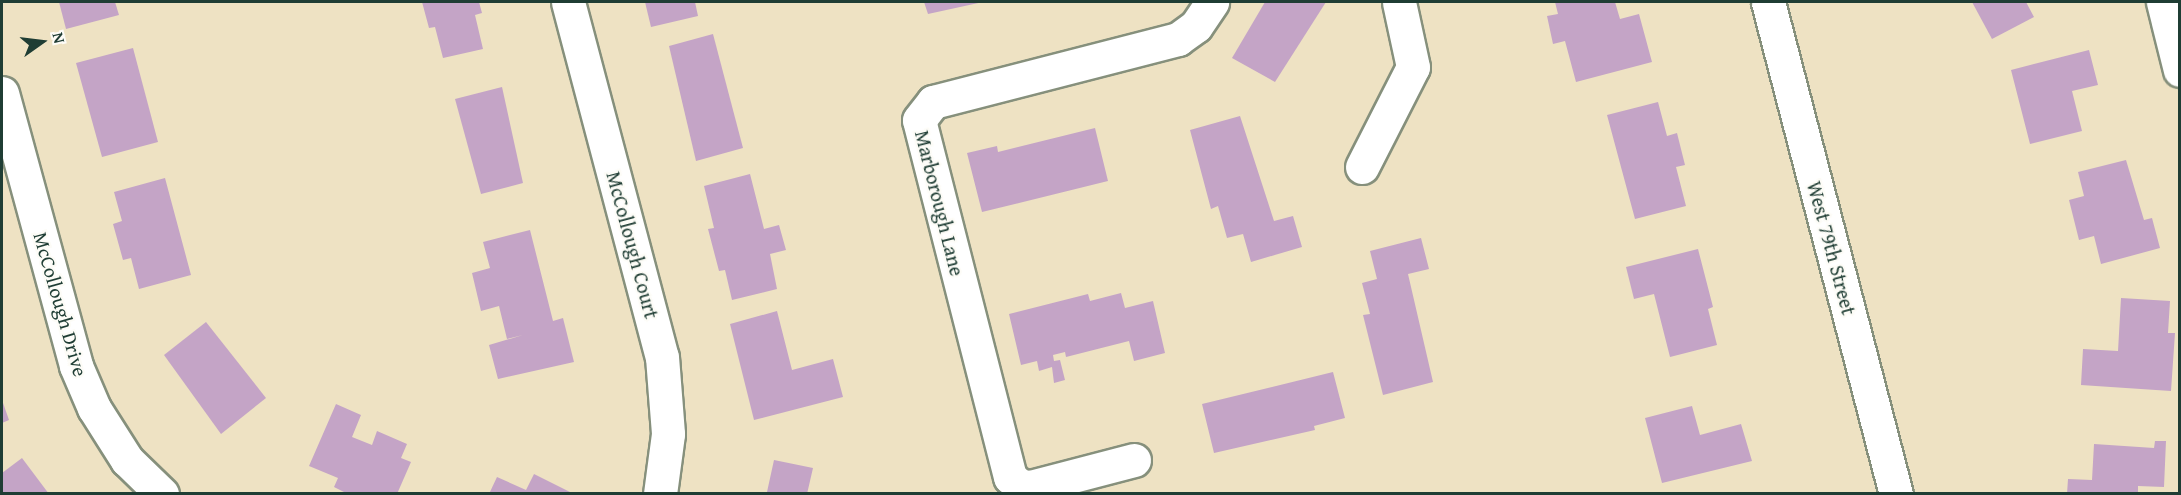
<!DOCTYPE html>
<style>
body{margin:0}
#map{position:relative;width:2181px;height:495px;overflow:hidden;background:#eee2c3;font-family:"Gentium Book Plus",serif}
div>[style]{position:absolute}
.building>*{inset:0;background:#c4a4c6}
.roads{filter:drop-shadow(2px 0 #86907c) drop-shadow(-2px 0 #86907c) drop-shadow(0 2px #86907c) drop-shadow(0 -2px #86907c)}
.street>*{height:33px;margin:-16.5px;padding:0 16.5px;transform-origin:16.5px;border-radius:16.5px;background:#fff}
.secondary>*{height:33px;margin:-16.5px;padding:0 16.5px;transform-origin:16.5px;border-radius:16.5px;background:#fff}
span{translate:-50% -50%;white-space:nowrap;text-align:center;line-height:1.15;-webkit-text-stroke:4.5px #fdfcf7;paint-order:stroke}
.street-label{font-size:20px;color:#1f3d34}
.frame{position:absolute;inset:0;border:3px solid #1f3d34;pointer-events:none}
.north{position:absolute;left:12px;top:12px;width:60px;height:60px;-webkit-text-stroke:4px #fdfcf7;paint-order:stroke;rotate:76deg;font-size:16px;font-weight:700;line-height:24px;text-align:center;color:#1f3d34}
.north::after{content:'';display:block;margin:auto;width:21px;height:27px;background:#1f3d34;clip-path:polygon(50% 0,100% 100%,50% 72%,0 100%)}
</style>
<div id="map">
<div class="building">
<i style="clip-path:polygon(59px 2px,115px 2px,119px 15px,66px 29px)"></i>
<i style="clip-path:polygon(422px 2px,479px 2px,482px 13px,475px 15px,483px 49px,443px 58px,435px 27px,429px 28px)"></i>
<i style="clip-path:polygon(645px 2px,695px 2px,698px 16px,651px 27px)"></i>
<i style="clip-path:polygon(924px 2px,983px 2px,928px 14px)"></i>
<i style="clip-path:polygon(1265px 2px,1326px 2px,1275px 82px,1232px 58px)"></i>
<i style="clip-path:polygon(1555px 2px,1615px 2px,1620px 19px,1639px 14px,1652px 62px,1576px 82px,1565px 41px,1553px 44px,1547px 16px,1558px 14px)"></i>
<i style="clip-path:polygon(1972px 2px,2026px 2px,2034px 17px,1992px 39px)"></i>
<i style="clip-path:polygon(713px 34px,743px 148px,696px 161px,669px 46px)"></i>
<i style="clip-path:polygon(133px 48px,158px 142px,102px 157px,76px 63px)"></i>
<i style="clip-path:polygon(2089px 50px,2098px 85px,2072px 91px,2082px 131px,2030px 144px,2011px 70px)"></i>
<i style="clip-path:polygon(502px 87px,523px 183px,481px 194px,455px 99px)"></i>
<i style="clip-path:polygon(1658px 102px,1667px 136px,1677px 133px,1685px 165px,1676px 167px,1686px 206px,1635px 219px,1607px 115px)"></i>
<i style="clip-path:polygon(1240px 116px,1274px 221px,1293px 216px,1302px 247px,1251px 262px,1243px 234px,1227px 238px,1218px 206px,1211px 209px,1190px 130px)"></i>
<i style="clip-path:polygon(1095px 128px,1108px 181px,982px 212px,967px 153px,997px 146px,998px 152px)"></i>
<i style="clip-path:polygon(2126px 160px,2144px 220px,2152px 218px,2160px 248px,2101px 264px,2094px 236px,2079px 240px,2069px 200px,2084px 196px,2078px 172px)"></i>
<i style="clip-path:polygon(750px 174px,764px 229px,779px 225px,786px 250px,770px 254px,777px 289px,732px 300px,725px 270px,719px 271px,708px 229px,714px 228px,704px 186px)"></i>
<i style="clip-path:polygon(165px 178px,191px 275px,139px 289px,131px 258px,123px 260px,113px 224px,122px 221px,114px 192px)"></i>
<i style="clip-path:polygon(530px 230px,553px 321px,563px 318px,574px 362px,498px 379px,489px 345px,523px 335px,507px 339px,499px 306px,481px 311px,472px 273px,490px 268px,483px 242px)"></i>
<i style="clip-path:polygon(1421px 238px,1429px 269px,1408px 274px,1433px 382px,1383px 395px,1363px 315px,1370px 314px,1362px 283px,1377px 279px,1370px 251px)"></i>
<i style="clip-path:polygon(1698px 249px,1713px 307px,1708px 309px,1717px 345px,1670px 357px,1654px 294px,1634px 299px,1626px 267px)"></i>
<i style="clip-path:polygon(1121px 293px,1125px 308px,1153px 301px,1165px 353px,1134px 361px,1129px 341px,1066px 357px,1065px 352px,1053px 355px,1054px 361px,1060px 360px,1065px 380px,1054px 383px,1052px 367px,1039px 371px,1037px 361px,1021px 365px,1009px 314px,1088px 294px,1090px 301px)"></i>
<i style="clip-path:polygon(2121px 298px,2170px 301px,2168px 333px,2175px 333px,2171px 391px,2081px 385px,2083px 349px,2118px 351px)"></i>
<i style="clip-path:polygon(777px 311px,792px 370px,833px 359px,843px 397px,754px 420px,730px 324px)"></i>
<i style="clip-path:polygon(206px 322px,266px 398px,221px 434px,164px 355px)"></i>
<i style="clip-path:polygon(1333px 372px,1345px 418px,1314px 426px,1315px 430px,1214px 453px,1202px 404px)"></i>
<i style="clip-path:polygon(2px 400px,9px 420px,2px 423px)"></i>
<i style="clip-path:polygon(336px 404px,361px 415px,352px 437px,372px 445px,377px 431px,407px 444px,401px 458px,411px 462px,397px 494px,348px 494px,334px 487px,338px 478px,309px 466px)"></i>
<i style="clip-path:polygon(1692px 406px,1700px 435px,1741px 424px,1752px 461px,1662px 483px,1645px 418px)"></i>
<i style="clip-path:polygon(2155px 441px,2166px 441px,2164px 487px,2138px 486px,2138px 494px,2067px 494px,2068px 479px,2092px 480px,2094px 444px,2154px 448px)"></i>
<i style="clip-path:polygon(22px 458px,49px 494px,2px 494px,2px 473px)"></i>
<i style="clip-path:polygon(774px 460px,813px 468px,807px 494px,756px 494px,767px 492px)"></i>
<i style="clip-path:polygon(534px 474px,574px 494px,489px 494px,497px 477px,526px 490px)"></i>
</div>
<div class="roads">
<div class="street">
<i style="left:568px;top:2px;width:367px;rotate:75.2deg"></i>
<i style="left:662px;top:357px;width:77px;rotate:85.5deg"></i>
<i style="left:668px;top:434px;width:61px;rotate:97.6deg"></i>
<i style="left:2163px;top:2px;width:70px;rotate:76deg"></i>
<i style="left:2px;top:93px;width:283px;rotate:74.8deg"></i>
<i style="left:76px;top:366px;width:46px;rotate:66.8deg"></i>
<i style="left:94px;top:408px;width:62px;rotate:57.6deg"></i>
<i style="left:127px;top:460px;width:49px;rotate:44.2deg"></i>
<i style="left:1362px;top:167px;width:112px;rotate:-63deg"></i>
<i style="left:1413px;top:67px;width:66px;rotate:-102.2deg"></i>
<i style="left:1134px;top:460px;width:107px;rotate:165.4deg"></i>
<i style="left:1030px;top:487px;width:10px;rotate:-174deg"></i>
<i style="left:1020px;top:486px;width:13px;rotate:-138deg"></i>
<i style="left:1010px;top:477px;width:368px;rotate:-104.3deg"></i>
<i style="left:919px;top:120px;width:23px;rotate:-52deg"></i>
<i style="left:933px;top:102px;width:253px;rotate:-14.4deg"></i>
<i style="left:1178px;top:39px;width:22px;rotate:-36deg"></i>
<i style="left:1196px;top:26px;width:29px;rotate:-56deg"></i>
</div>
<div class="secondary">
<i style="left:1768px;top:2px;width:508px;rotate:75.42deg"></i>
</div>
</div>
<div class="street-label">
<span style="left:940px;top:203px;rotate:76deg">Marborough Lane</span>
<span style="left:633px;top:245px;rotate:75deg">McCollough Court</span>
<span style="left:1832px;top:248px;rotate:75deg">West 79th Street</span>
<span style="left:61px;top:304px;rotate:74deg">McCollough Drive</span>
</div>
<div class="frame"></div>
<div class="north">N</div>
</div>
